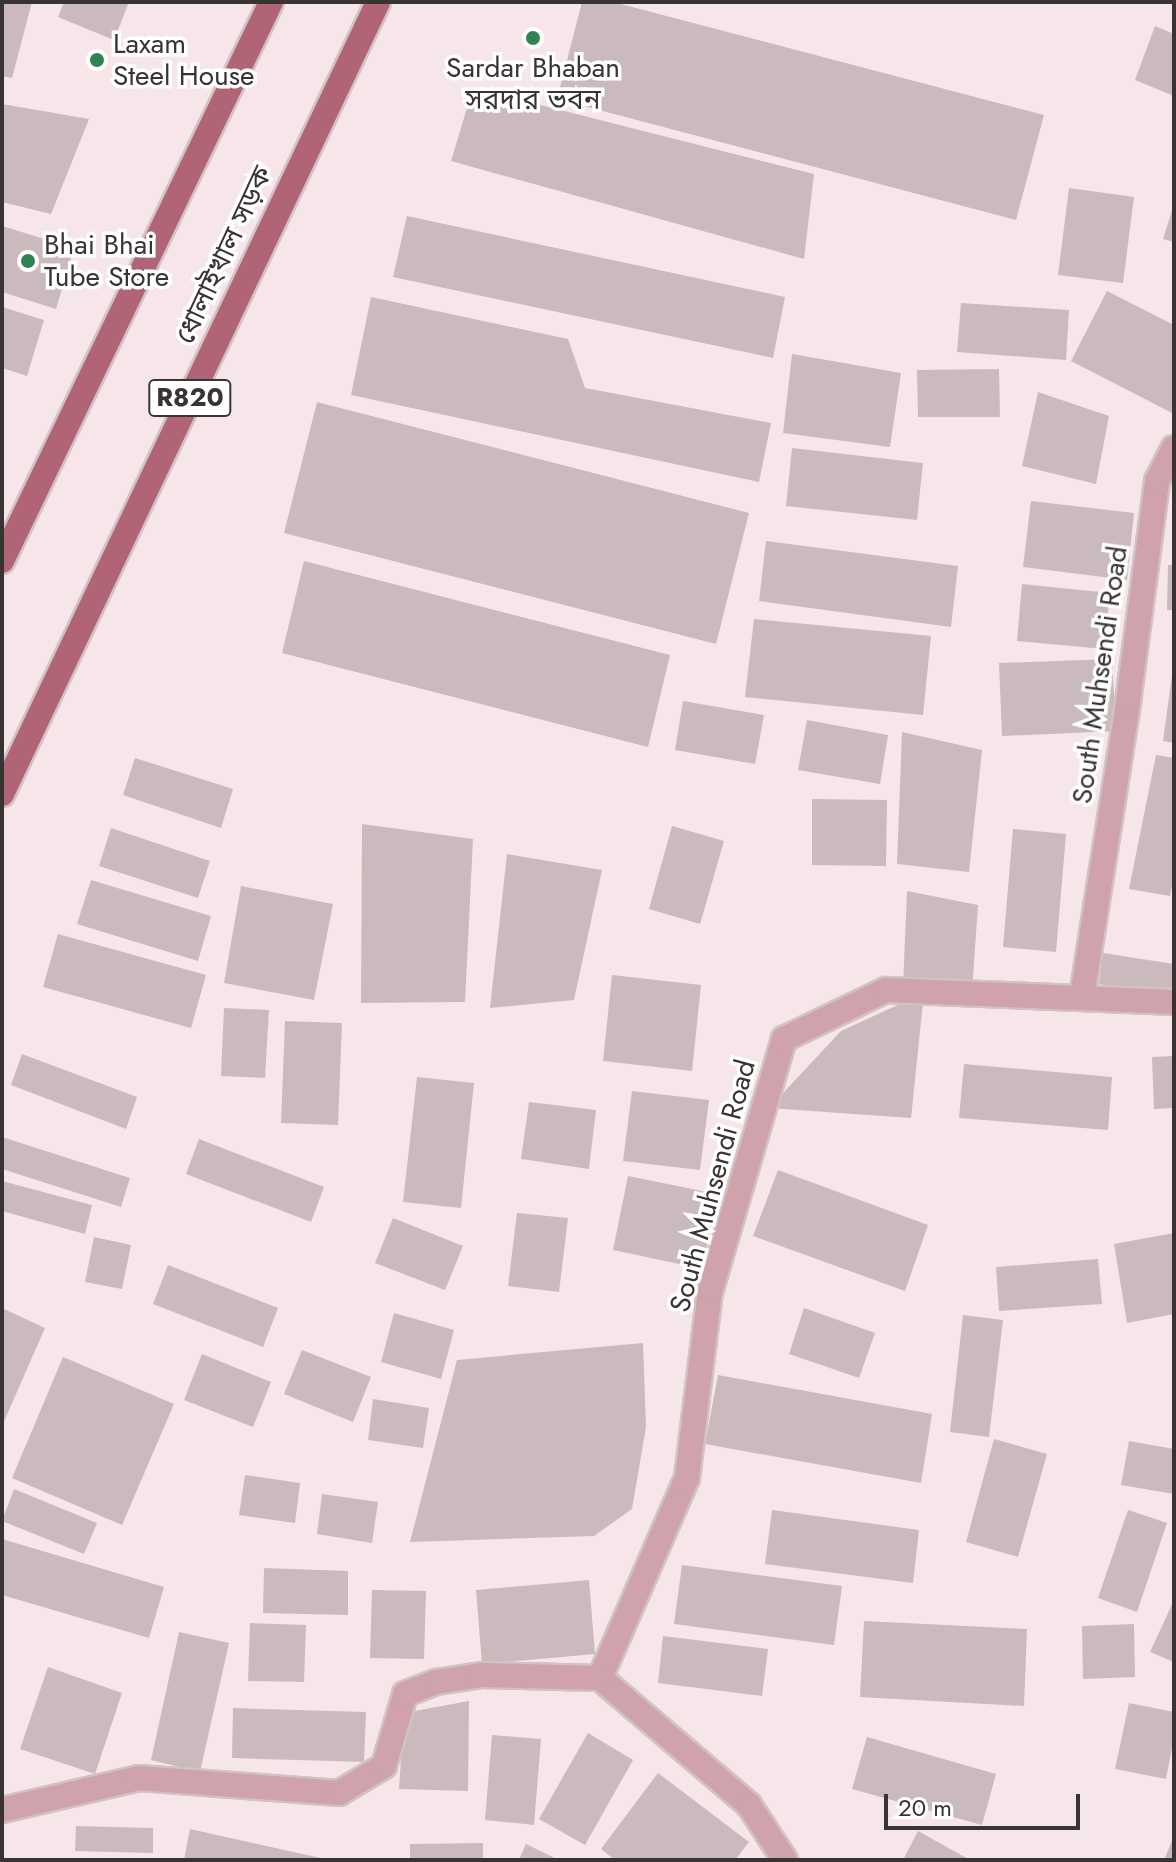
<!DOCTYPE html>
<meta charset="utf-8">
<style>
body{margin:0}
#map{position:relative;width:1176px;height:1862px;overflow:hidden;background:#f7e6e9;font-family:Jost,"Noto Sans Bengali",sans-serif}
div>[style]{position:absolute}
.building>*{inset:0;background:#cababd}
.roads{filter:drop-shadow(2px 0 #d1c2c5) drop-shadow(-2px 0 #d1c2c5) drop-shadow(0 2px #d1c2c5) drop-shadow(0 -2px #d1c2c5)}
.street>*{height:24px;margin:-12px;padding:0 12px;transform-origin:12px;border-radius:12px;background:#cfa2ac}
.primary>*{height:24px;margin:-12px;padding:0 12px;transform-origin:12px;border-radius:12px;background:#b26477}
.dots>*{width:22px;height:22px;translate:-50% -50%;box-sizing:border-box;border:4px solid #fff;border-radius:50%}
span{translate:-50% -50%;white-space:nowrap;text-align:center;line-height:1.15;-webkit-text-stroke:7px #fff;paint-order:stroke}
.shield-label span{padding:2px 6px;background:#fff;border:2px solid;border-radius:6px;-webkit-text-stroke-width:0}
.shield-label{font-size:26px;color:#3a3334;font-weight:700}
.poi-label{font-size:28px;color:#3a3334}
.left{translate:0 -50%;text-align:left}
.street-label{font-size:28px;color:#3a3334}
.frame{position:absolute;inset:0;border:4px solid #3a3334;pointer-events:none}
.scale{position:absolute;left:884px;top:1794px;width:196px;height:36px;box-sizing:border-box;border:4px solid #3a3334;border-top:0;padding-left:10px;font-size:24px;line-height:28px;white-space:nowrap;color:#3a3334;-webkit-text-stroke:6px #fff;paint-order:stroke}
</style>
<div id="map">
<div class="building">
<i style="clip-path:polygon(2px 2px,32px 2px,12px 78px,2px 76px)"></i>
<i style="clip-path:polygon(64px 2px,129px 2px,114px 40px,58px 17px)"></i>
<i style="clip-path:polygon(582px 2px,613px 2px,1044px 115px,1016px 220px,557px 99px)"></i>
<i style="clip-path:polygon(1155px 26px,1174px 34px,1174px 96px,1135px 80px)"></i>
<i style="clip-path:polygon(473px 88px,814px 174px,804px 259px,451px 161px)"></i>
<i style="clip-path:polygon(2px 104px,89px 119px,51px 214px,2px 202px)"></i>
<i style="clip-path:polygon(1069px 188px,1134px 197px,1123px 283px,1058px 275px)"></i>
<i style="clip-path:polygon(1174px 204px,1174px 242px,1163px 239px)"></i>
<i style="clip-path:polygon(407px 216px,785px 297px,773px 358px,393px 277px)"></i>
<i style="clip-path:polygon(2px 226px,74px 248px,56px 309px,2px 292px)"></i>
<i style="clip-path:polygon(1107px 291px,1174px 325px,1174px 414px,1071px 361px)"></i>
<i style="clip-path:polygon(371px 297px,568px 339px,585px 388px,771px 423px,759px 482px,351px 395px)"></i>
<i style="clip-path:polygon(961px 303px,1069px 310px,1066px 360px,957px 352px)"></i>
<i style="clip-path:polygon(2px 307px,44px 320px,27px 376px,2px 368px)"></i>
<i style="clip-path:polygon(792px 354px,901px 373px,890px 447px,783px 433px)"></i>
<i style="clip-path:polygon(999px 369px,1000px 417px,918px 417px,917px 370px)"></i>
<i style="clip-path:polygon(1038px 392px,1109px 416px,1096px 484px,1022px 466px)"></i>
<i style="clip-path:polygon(317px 402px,749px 513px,716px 644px,284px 533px)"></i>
<i style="clip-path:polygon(792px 448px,923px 463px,917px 520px,786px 506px)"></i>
<i style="clip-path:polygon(1031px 501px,1134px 513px,1127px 580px,1023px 567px)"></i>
<i style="clip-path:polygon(766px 541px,958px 566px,951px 627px,759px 601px)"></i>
<i style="clip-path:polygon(304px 561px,670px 655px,648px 747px,282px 653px)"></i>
<i style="clip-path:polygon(1168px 565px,1174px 565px,1174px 610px,1167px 610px)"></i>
<i style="clip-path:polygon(1022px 584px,1110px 593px,1104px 649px,1017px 641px)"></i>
<i style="clip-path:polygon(754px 619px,931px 636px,923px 715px,745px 697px)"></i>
<i style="clip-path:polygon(1112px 659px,1116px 731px,1002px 736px,999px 663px)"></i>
<i style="clip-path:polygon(1172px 675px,1174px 675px,1174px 743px,1163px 741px)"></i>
<i style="clip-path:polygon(683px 701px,764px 715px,755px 764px,675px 750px)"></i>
<i style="clip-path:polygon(807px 720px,888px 735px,880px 784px,798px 770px)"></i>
<i style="clip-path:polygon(902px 732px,982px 750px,969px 872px,897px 864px)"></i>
<i style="clip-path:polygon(1156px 755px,1174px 758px,1174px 876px,1170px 896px,1129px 889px)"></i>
<i style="clip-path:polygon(135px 758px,233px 789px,221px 828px,123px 795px)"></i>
<i style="clip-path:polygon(812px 799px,887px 800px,886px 866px,812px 865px)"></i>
<i style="clip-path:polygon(362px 824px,473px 839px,465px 1002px,361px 1003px)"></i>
<i style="clip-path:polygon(672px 826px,724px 841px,700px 924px,649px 909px)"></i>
<i style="clip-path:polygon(111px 828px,210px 861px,198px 898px,99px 866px)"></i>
<i style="clip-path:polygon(1013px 829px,1066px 834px,1056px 952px,1003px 947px)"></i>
<i style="clip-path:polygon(507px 854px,602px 870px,574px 1000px,490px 1008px)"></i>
<i style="clip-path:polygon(91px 880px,211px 916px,198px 961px,77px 924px)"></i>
<i style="clip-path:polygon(241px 886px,333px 904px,314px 1000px,224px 983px)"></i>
<i style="clip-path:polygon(907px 891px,978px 905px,972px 991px,903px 986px)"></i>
<i style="clip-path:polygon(58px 934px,206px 975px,191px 1028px,43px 987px)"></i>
<i style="clip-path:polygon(1103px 953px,1174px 964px,1174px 995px,1099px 984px)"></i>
<i style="clip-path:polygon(612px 975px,701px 985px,692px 1071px,603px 1061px)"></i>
<i style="clip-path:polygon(924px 993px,911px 1118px,769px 1108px,841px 1031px)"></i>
<i style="clip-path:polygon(224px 1008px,269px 1010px,265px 1078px,221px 1076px)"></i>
<i style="clip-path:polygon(285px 1021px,342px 1023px,338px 1125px,281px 1123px)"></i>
<i style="clip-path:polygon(22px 1054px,137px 1097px,126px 1129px,11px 1085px)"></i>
<i style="clip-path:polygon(1174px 1056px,1174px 1108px,1154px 1109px,1152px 1057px)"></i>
<i style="clip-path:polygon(964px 1064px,1112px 1077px,1108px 1130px,959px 1118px)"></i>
<i style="clip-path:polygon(417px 1077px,474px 1083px,461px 1208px,403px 1202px)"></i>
<i style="clip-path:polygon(632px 1091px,709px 1100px,700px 1170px,623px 1161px)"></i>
<i style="clip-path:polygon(529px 1102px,596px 1110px,589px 1169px,521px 1159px)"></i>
<i style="clip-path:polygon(2px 1137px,130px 1178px,121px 1207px,2px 1169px)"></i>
<i style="clip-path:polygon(199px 1139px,324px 1187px,311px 1222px,186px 1174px)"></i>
<i style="clip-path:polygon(778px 1170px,928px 1225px,905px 1291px,753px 1236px)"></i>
<i style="clip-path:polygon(628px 1176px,717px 1194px,703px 1269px,613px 1250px)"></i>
<i style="clip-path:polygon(2px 1181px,92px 1205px,85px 1234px,2px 1211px)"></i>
<i style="clip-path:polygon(517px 1213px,568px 1218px,559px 1292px,508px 1286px)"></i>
<i style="clip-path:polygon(393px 1218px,463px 1246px,445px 1290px,375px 1263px)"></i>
<i style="clip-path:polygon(1174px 1233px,1174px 1314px,1127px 1323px,1114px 1244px)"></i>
<i style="clip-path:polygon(94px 1237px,131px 1245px,122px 1289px,85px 1282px)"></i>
<i style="clip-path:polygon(1098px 1259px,1102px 1304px,999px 1311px,996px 1267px)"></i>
<i style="clip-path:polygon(168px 1265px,278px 1308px,263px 1347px,153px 1304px)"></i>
<i style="clip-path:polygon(2px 1308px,45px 1328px,2px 1426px)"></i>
<i style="clip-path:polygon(804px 1308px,875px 1333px,859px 1378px,789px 1354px)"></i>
<i style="clip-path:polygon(394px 1313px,454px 1330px,441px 1379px,381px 1362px)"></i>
<i style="clip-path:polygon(963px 1315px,1003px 1320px,989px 1437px,950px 1432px)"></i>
<i style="clip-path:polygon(643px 1343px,646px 1427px,632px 1509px,594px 1536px,410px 1542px,457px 1360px)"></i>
<i style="clip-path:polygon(302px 1350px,371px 1377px,353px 1422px,284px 1394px)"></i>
<i style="clip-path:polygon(202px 1354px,271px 1382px,253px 1427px,184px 1400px)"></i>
<i style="clip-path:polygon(63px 1357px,174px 1404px,122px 1525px,12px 1478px)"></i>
<i style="clip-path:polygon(718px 1375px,932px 1414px,921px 1483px,705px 1444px)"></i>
<i style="clip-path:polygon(373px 1399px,429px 1408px,423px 1448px,368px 1440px)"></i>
<i style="clip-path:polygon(994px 1439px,1047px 1454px,1018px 1557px,966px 1542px)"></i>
<i style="clip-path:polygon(1129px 1441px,1174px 1449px,1174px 1494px,1121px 1485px)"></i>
<i style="clip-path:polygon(245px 1475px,300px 1483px,295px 1523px,239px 1515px)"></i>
<i style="clip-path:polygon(14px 1489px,97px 1523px,84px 1554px,2px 1521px)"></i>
<i style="clip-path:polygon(322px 1494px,378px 1502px,372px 1543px,317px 1534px)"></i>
<i style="clip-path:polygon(772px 1510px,919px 1530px,913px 1583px,765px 1564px)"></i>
<i style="clip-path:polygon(1128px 1510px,1167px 1523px,1137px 1612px,1098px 1598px)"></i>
<i style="clip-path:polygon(2px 1539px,164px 1587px,149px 1638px,2px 1595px)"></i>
<i style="clip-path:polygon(682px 1565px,842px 1586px,834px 1645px,674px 1624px)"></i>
<i style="clip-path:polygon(264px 1568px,348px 1571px,348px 1615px,263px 1613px)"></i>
<i style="clip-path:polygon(589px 1580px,595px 1654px,482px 1664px,476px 1590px)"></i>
<i style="clip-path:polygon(372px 1590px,426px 1591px,424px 1659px,370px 1658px)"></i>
<i style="clip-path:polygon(1174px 1600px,1174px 1662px,1150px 1652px)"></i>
<i style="clip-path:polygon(864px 1621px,1027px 1629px,1024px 1706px,860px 1697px)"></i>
<i style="clip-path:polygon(250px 1623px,306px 1625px,304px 1682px,248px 1681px)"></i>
<i style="clip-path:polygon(1134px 1624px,1135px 1677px,1083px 1679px,1082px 1626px)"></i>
<i style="clip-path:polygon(179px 1632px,229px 1643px,200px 1772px,151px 1760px)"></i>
<i style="clip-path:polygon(663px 1636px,768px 1649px,762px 1696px,658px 1683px)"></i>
<i style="clip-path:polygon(48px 1667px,122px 1693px,95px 1774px,20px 1749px)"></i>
<i style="clip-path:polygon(469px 1701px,468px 1791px,399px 1789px,404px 1713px)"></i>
<i style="clip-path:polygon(1129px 1703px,1174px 1712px,1174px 1737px,1166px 1779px,1115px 1769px)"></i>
<i style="clip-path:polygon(233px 1708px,366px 1712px,364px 1762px,232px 1758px)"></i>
<i style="clip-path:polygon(588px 1733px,633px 1760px,585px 1845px,539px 1819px)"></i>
<i style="clip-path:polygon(492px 1735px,541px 1739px,534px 1825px,485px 1820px)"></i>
<i style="clip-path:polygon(867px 1737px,996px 1774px,982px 1825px,852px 1789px)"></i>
<i style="clip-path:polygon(658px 1773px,749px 1842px,735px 1860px,615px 1860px,601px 1849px)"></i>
<i style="clip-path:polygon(76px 1826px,153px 1828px,153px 1853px,75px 1851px)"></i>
<i style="clip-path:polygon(190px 1829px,325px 1859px,325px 1860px,184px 1860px)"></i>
<i style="clip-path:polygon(918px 1831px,970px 1860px,903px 1860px)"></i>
<i style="clip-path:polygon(1174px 1836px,1174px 1860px,1164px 1860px)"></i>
<i style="clip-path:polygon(483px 1843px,483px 1860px,410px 1860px,410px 1844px)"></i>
<i style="clip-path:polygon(526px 1844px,559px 1860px,519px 1860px)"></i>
</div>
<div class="roads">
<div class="street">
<i style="left:1082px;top:997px;width:299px;rotate:-81.1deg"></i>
<i style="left:1128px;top:702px;width:223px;rotate:-82.5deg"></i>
<i style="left:1157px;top:481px;width:37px;rotate:-63deg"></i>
<i style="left:600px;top:1678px;width:218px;rotate:-66.5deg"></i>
<i style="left:687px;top:1478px;width:187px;rotate:-83deg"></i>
<i style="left:710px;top:1292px;width:264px;rotate:-73.7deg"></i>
<i style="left:784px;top:1039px;width:113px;rotate:-25.7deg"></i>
<i style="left:886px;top:990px;width:288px;rotate:2.4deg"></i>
<i style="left:600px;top:1678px;width:196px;rotate:40.4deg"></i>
<i style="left:749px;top:1805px;width:66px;rotate:56.8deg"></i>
<i style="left:2px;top:1810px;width:141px;rotate:-13.1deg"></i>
<i style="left:139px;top:1778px;width:201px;rotate:4.3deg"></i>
<i style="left:339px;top:1793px;width:52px;rotate:-31deg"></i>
<i style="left:384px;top:1766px;width:75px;rotate:-73.7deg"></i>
<i style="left:405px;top:1694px;width:34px;rotate:-21deg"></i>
<i style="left:437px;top:1682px;width:46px;rotate:-8.8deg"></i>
<i style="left:482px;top:1675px;width:118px;rotate:1.5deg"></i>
</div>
<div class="primary">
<i style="left:2px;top:561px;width:620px;rotate:-64.3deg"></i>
<i style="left:2px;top:794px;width:877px;rotate:-64.6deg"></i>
</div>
</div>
<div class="dots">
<i style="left:533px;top:38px;background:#328354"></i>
<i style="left:97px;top:60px;background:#328354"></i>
<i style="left:28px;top:261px;background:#328354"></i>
</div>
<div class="shield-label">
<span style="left:190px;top:398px">R820</span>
</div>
<div class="poi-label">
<span class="left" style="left:113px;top:60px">Laxam<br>Steel House</span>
<span style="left:533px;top:84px">Sardar Bhaban<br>সরদার ভবন</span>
<span class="left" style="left:44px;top:261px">Bhai Bhai<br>Tube Store</span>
</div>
<div class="street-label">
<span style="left:224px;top:255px;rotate:-65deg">ধোলাইখাল সড়ক</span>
<span style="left:1100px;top:675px;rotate:-82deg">South Muhsendi Road</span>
<span style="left:713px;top:1186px;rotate:-75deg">South Muhsendi Road</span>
</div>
<div class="frame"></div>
<div class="scale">20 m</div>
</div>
